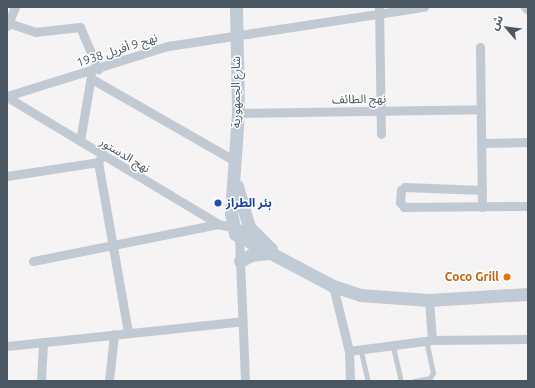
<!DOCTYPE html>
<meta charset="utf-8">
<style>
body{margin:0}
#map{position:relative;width:535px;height:388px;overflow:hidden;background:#f5f3f3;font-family:Ubuntu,"Noto Sans Arabic",sans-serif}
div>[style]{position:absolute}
.service>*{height:4.5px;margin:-2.25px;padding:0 2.25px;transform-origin:2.25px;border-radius:2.25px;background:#c1cad2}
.minor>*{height:9px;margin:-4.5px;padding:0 4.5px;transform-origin:4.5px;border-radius:4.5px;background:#c1cad2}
.secondary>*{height:13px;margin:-6.5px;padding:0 6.5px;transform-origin:6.5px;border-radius:6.5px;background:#c1cbd6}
.dots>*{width:11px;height:11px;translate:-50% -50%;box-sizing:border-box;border:2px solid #fff;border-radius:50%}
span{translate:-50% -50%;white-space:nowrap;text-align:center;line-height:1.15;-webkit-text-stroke:3px #fff;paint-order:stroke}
.street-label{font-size:12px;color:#4a5661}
.transit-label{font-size:12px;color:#164399;font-weight:700}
.left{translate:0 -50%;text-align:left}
.food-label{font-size:12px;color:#c56008;font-weight:700}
.right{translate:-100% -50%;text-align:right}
.frame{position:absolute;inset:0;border:8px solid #4a5661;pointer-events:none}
.north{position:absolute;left:487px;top:8px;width:40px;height:40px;-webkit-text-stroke:3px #fff;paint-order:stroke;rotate:298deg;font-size:11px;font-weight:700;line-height:16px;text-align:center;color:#4a5661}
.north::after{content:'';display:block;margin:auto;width:14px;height:18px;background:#4a5661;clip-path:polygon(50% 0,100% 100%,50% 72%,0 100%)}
</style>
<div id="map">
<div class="service">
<i style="left:393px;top:345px;width:35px;rotate:77deg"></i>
<i style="left:361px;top:350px;width:32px;rotate:77deg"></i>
<i style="left:414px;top:381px;width:16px;rotate:-11deg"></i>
<i style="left:430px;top:378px;width:6px;rotate:-59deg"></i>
<i style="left:433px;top:373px;width:33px;rotate:-102deg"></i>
</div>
<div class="minor">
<i style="left:379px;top:7px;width:127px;rotate:89.1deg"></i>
<i style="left:525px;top:7px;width:4px;rotate:45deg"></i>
<i style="left:9px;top:23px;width:28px;rotate:19deg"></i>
<i style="left:35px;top:32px;width:45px;rotate:-6.3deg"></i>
<i style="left:80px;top:27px;width:46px;rotate:66.8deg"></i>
<i style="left:7px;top:26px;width:21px;rotate:-67deg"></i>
<i style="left:480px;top:47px;width:160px;rotate:89.3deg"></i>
<i style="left:92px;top:79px;width:165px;rotate:29.8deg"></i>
<i style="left:7px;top:96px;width:169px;rotate:-17.3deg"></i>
<i style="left:168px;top:46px;width:259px;rotate:-8.7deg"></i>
<i style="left:7px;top:97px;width:246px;rotate:31deg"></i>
<i style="left:218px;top:224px;width:34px;rotate:12deg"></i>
<i style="left:238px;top:113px;width:242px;rotate:-0.9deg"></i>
<i style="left:80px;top:141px;width:66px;rotate:-80.4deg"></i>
<i style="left:481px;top:143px;width:47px;rotate:-1.2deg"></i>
<i style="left:98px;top:162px;width:173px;rotate:80deg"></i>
<i style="left:7px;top:176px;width:92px;rotate:-8.7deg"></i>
<i style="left:98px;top:162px;width:4px;rotate:-56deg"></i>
<i style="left:482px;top:190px;width:77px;rotate:-177.8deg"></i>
<i style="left:405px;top:187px;width:5px;rotate:143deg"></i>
<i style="left:401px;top:190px;width:12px;rotate:95deg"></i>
<i style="left:400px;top:202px;width:6px;rotate:51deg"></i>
<i style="left:404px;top:207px;width:124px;rotate:-0.5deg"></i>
<i style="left:239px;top:237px;width:144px;rotate:87.6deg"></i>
<i style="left:33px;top:261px;width:189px;rotate:-11.3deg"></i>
<i style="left:333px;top:286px;width:67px;rotate:76.2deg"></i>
<i style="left:349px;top:351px;width:30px;rotate:88deg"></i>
<i style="left:429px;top:300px;width:40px;rotate:85.7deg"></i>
<i style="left:7px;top:346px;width:237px;rotate:-6deg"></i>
<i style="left:349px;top:351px;width:84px;rotate:-7.5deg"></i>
<i style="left:432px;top:340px;width:96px;rotate:-0.6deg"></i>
<i style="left:41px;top:381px;width:39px;rotate:-87deg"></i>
<i style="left:109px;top:381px;width:47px;rotate:-83.9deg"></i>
</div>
<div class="secondary">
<i style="left:236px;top:7px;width:106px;rotate:88.9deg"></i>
<i style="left:238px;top:113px;width:100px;rotate:94deg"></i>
<i style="left:231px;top:213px;width:21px;rotate:79deg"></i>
<i style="left:235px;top:234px;width:111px;rotate:28deg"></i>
<i style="left:333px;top:286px;width:28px;rotate:18deg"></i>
<i style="left:360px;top:295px;width:69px;rotate:4.1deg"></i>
<i style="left:429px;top:300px;width:99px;rotate:-3.5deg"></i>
<i style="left:237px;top:186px;width:43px;rotate:73.7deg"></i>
<i style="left:249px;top:227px;width:31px;rotate:45deg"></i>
<i style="left:240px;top:261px;width:13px;rotate:-29deg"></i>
<i style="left:251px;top:255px;width:17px;rotate:-7deg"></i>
</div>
<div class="dots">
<i style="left:218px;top:203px;background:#1a4fb4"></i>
<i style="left:507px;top:277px;background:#e8710a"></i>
</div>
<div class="street-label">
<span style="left:117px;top:50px;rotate:-18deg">نهج 9 أفريل 1938</span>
<span style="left:236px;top:92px;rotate:-90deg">شارع الجمهورية</span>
<span style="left:359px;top:99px;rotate:-1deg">نهج الطائف</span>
<span style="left:125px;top:155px;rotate:31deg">نهج الدستور</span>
</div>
<div class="transit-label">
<span class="left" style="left:226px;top:203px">بئر الطراز</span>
</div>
<div class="food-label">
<span class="right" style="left:499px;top:277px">Coco Grill</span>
</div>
<div class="frame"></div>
<div class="north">ش</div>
</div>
